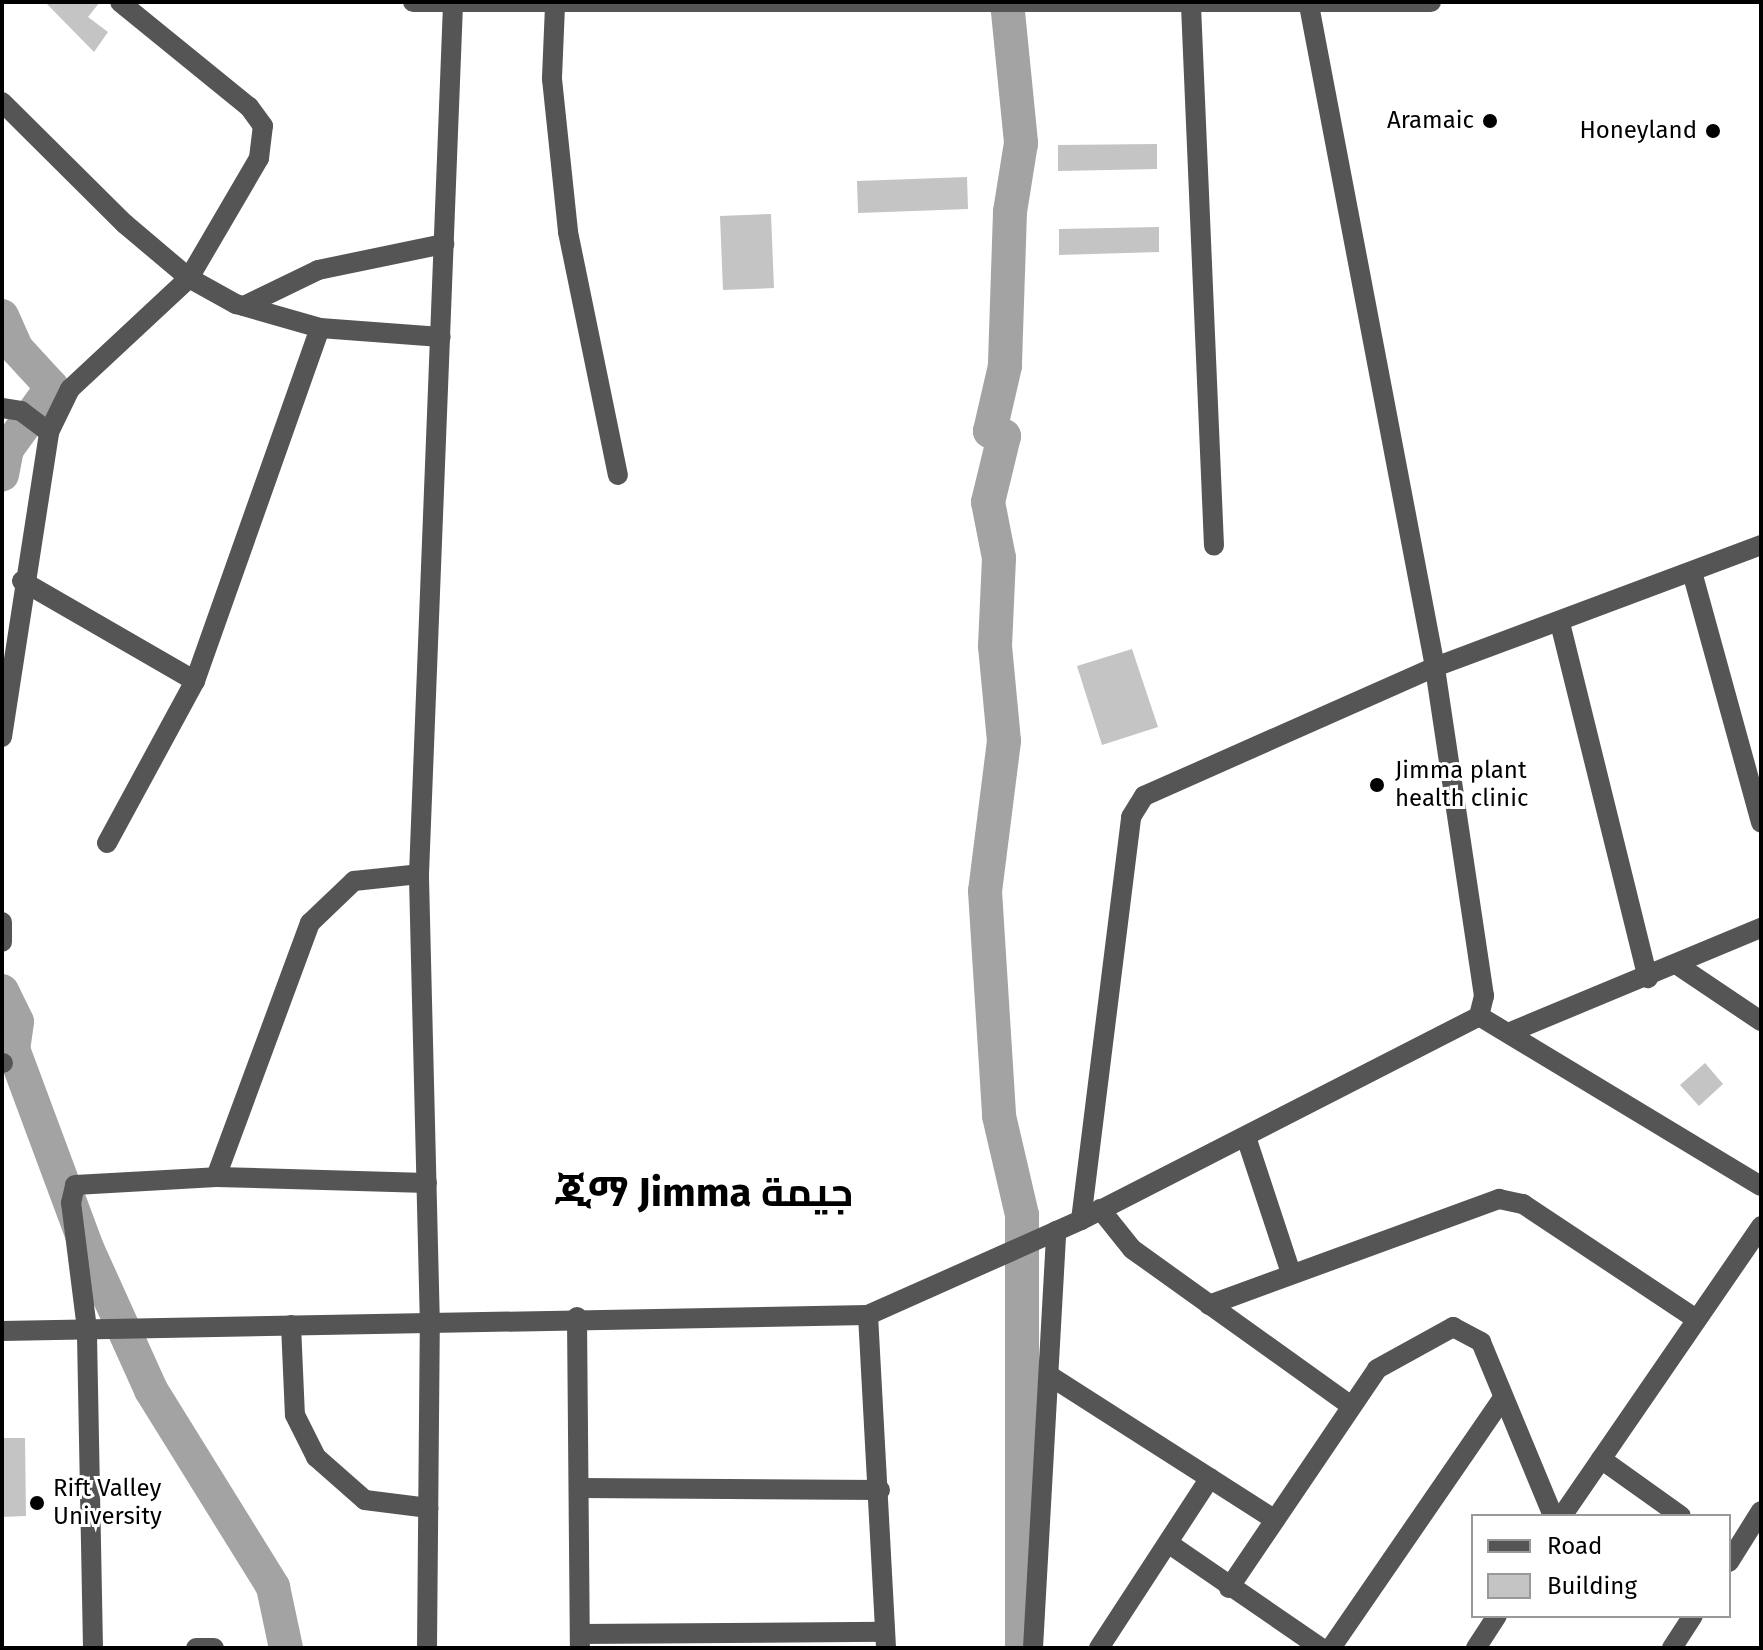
<!DOCTYPE html>
<meta charset="utf-8">
<style>
body{margin:0}
#map{position:relative;width:1763px;height:1650px;overflow:hidden;background:#fff;font-family:"Fira Sans",Cairo,"Noto Sans Ethiopic",sans-serif}
div>[style]{position:absolute}
.river>*{height:34px;margin:-17px;padding:0 17px;transform-origin:17px;border-radius:17px;background:#a3a3a3}
.building>*{inset:0;background:#c4c4c4}
.minor>*{height:20px;margin:-10px;padding:0 10px;transform-origin:10px;border-radius:10px;background:#555}
.dots>*{width:22px;height:22px;translate:-50% -50%;box-sizing:border-box;border:4px solid #fff;border-radius:50%}
span{translate:-50% -50%;white-space:nowrap;text-align:center;line-height:1.15;-webkit-text-stroke:6px #fff;paint-order:stroke}
.poi-label{font-size:24px;color:#000}
.right{translate:-100% -50%;text-align:right}
.left{translate:0 -50%;text-align:left}
.town-label{font-size:40px;color:#000;font-weight:700}
.frame{position:absolute;inset:0;border:4px solid #000;pointer-events:none}
.legend{position:absolute;left:1471px;top:1514px;width:260px;height:104px;box-sizing:border-box;background:#fff;border:2px solid #999;margin:0;padding:10px 14px;list-style:none;font-size:24px;color:#000}
.legend li{display:flex;align-items:center;gap:16px;height:40px}
.legend b{width:40px;border:2px solid #999}
</style>
<div id="map">
<div class="river">
<i style="left:1007px;top:2px;width:142px;rotate:84.3deg"></i>
<i style="left:1021px;top:143px;width:70px;rotate:99.1deg"></i>
<i style="left:1010px;top:212px;width:154px;rotate:91.9deg"></i>
<i style="left:1005px;top:366px;width:67px;rotate:103deg"></i>
<i style="left:990px;top:431px;width:15px;rotate:20deg"></i>
<i style="left:1004px;top:436px;width:68px;rotate:103.6deg"></i>
<i style="left:988px;top:502px;width:57px;rotate:78.9deg"></i>
<i style="left:999px;top:558px;width:88px;rotate:92.6deg"></i>
<i style="left:995px;top:646px;width:95px;rotate:84.6deg"></i>
<i style="left:1004px;top:741px;width:151px;rotate:97.2deg"></i>
<i style="left:985px;top:891px;width:225px;rotate:86.4deg"></i>
<i style="left:999px;top:1116px;width:102px;rotate:76.9deg"></i>
<i style="left:1022px;top:1215px;width:433px;rotate:90deg"></i>
<i style="left:2px;top:316px;width:35px;rotate:66deg"></i>
<i style="left:16px;top:348px;width:53px;rotate:47.3deg"></i>
<i style="left:52px;top:387px;width:77px;rotate:126deg"></i>
<i style="left:7px;top:449px;width:26px;rotate:101deg"></i>
<i style="left:2px;top:991px;width:34px;rotate:64deg"></i>
<i style="left:17px;top:1022px;width:27px;rotate:98deg"></i>
<i style="left:13px;top:1049px;width:212px;rotate:69.6deg"></i>
<i style="left:87px;top:1248px;width:156px;rotate:65.7deg"></i>
<i style="left:151px;top:1390px;width:232px;rotate:58.2deg"></i>
<i style="left:273px;top:1587px;width:62px;rotate:78deg"></i>
</div>
<div class="building">
<i style="clip-path:polygon(45px 2px,100px 2px,88px 17px,108px 32px,94px 52px)"></i>
<i style="clip-path:polygon(1157px 144px,1157px 169px,1058px 171px,1058px 145px)"></i>
<i style="clip-path:polygon(967px 177px,968px 209px,858px 213px,857px 181px)"></i>
<i style="clip-path:polygon(771px 214px,774px 288px,723px 290px,720px 216px)"></i>
<i style="clip-path:polygon(1159px 227px,1159px 252px,1059px 255px,1059px 229px)"></i>
<i style="clip-path:polygon(1132px 649px,1158px 727px,1102px 745px,1077px 666px)"></i>
<i style="clip-path:polygon(1705px 1063px,1723px 1084px,1699px 1106px,1680px 1085px)"></i>
<i style="clip-path:polygon(2px 1438px,25px 1438px,26px 1516px,2px 1517px)"></i>
</div>
<div class="minor">
<i style="left:413px;top:2px;width:1018px"></i>
<i style="left:555px;top:6px;width:73px;rotate:92.4deg"></i>
<i style="left:552px;top:79px;width:154px;rotate:84deg"></i>
<i style="left:568px;top:232px;width:248px;rotate:78.4deg"></i>
<i style="left:1191px;top:6px;width:540px;rotate:87.56deg"></i>
<i style="left:2px;top:102px;width:173px;rotate:44.8deg"></i>
<i style="left:125px;top:224px;width:84px;rotate:40.2deg"></i>
<i style="left:189px;top:278px;width:54px;rotate:29deg"></i>
<i style="left:236px;top:304px;width:87px;rotate:15.9deg"></i>
<i style="left:320px;top:328px;width:121px;rotate:4.3deg"></i>
<i style="left:244px;top:306px;width:82px;rotate:-25.9deg"></i>
<i style="left:318px;top:270px;width:129px;rotate:-11.7deg"></i>
<i style="left:2px;top:408px;width:19px;rotate:9deg"></i>
<i style="left:21px;top:411px;width:35px;rotate:37deg"></i>
<i style="left:1692px;top:572px;width:260px;rotate:74.6deg"></i>
<i style="left:22px;top:581px;width:200px;rotate:30deg"></i>
<i style="left:1560px;top:623px;width:366px;rotate:76.1deg"></i>
<i style="left:2px;top:737px;width:309px;rotate:-81.2deg"></i>
<i style="left:49px;top:432px;width:48px;rotate:-64deg"></i>
<i style="left:70px;top:389px;width:163px;rotate:-43deg"></i>
<i style="left:189px;top:278px;width:139px;rotate:-59.7deg"></i>
<i style="left:259px;top:158px;width:32px;rotate:-83deg"></i>
<i style="left:263px;top:126px;width:24px;rotate:-126deg"></i>
<i style="left:249px;top:107px;width:166px;rotate:-140.9deg"></i>
<i style="left:107px;top:843px;width:184px;rotate:-61.5deg"></i>
<i style="left:195px;top:681px;width:374px;rotate:-70.5deg"></i>
<i style="left:2px;top:922px;width:20px;rotate:90deg"></i>
<i style="left:1679px;top:966px;width:99px;rotate:33.9deg"></i>
<i style="left:1479px;top:1016px;width:329px;rotate:31.1deg"></i>
<i style="left:1513px;top:1031px;width:269px;rotate:-22.6deg"></i>
<i style="left:2px;top:1063px;width:1px"></i>
<i style="left:1246px;top:1137px;width:143px;rotate:71.7deg"></i>
<i style="left:216px;top:1177px;width:271px;rotate:-69.7deg"></i>
<i style="left:310px;top:923px;width:61px;rotate:-43.7deg"></i>
<i style="left:354px;top:881px;width:65px;rotate:-6.1deg"></i>
<i style="left:1100px;top:1209px;width:51px;rotate:51.3deg"></i>
<i style="left:1132px;top:1249px;width:269px;rotate:35.6deg"></i>
<i style="left:1081px;top:1220px;width:406px;rotate:-82.9deg"></i>
<i style="left:1131px;top:817px;width:25px;rotate:-58deg"></i>
<i style="left:1144px;top:796px;width:318px;rotate:-23.9deg"></i>
<i style="left:1435px;top:667px;width:348px;rotate:-20.5deg"></i>
<i style="left:1209px;top:1305px;width:309px;rotate:-20.1deg"></i>
<i style="left:1499px;top:1199px;width:25px;rotate:12deg"></i>
<i style="left:1523px;top:1204px;width:208px;rotate:33.6deg"></i>
<i style="left:868px;top:1315px;width:333px;rotate:86.9deg"></i>
<i style="left:577px;top:1317px;width:331px;rotate:89.5deg"></i>
<i style="left:291px;top:1325px;width:90px;rotate:87.5deg"></i>
<i style="left:295px;top:1415px;width:47px;rotate:63.4deg"></i>
<i style="left:316px;top:1457px;width:65px;rotate:41.3deg"></i>
<i style="left:365px;top:1500px;width:64px;rotate:7.2deg"></i>
<i style="left:2px;top:1331px;width:866px;rotate:-1.06deg"></i>
<i style="left:868px;top:1315px;width:233px;rotate:-24deg"></i>
<i style="left:1081px;top:1220px;width:447px;rotate:-27.1deg"></i>
<i style="left:1479px;top:1016px;width:21px;rotate:-76deg"></i>
<i style="left:1484px;top:996px;width:333px;rotate:-98.5deg"></i>
<i style="left:1435px;top:667px;width:674px;rotate:-100.78deg"></i>
<i style="left:1050px;top:1376px;width:267px;rotate:32.6deg"></i>
<i style="left:1601px;top:1459px;width:98px;rotate:35.5deg"></i>
<i style="left:580px;top:1488px;width:300px;rotate:0.4deg"></i>
<i style="left:1562px;top:1516px;width:352px;rotate:-55.5deg"></i>
<i style="left:1168px;top:1543px;width:186px;rotate:34.5deg"></i>
<i style="left:1729px;top:1562px;width:60px;rotate:-57.9deg"></i>
<i style="left:1229px;top:1588px;width:264px;rotate:-55.9deg"></i>
<i style="left:1377px;top:1369px;width:87px;rotate:-28.9deg"></i>
<i style="left:1453px;top:1327px;width:32px;rotate:28deg"></i>
<i style="left:1481px;top:1342px;width:188px;rotate:67.5deg"></i>
<i style="left:580px;top:1634px;width:305px;rotate:-0.4deg"></i>
<i style="left:93px;top:1648px;width:319px;rotate:-91.1deg"></i>
<i style="left:87px;top:1329px;width:127px;rotate:-97.2deg"></i>
<i style="left:71px;top:1203px;width:18px;rotate:-77deg"></i>
<i style="left:75px;top:1185px;width:141px;rotate:-3.2deg"></i>
<i style="left:216px;top:1177px;width:211px;rotate:1.6deg"></i>
<i style="left:196px;top:1648px;width:18px"></i>
<i style="left:427px;top:1648px;width:320px;rotate:-89.5deg"></i>
<i style="left:430px;top:1328px;width:454px;rotate:-91.4deg"></i>
<i style="left:419px;top:874px;width:869px;rotate:-87.76deg"></i>
<i style="left:1033px;top:1648px;width:418px;rotate:-86.8deg"></i>
<i style="left:1099px;top:1648px;width:203px;rotate:-56.9deg"></i>
<i style="left:1331px;top:1648px;width:303px;rotate:-55.5deg"></i>
<i style="left:1476px;top:1648px;width:38px;rotate:-57deg"></i>
<i style="left:1672px;top:1648px;width:38px;rotate:-57deg"></i>
</div>
<div class="dots">
<i style="left:1490px;top:121px;background:#000"></i>
<i style="left:1713px;top:131px;background:#000"></i>
<i style="left:1377px;top:785px;background:#000"></i>
<i style="left:37px;top:1503px;background:#000"></i>
</div>
<div class="poi-label">
<span class="right" style="left:1474px;top:121px">Aramaic</span>
<span class="right" style="left:1697px;top:131px">Honeyland</span>
<span class="left" style="left:1395px;top:785px">Jimma plant<br>health clinic</span>
<span class="left" style="left:53px;top:1503px">Rift Valley<br>University</span>
</div>
<div class="town-label">
<span style="left:704px;top:1193px">ጂማ Jimma جيمة</span>
</div>
<div class="frame"></div>
<ul class="legend">
<li><b style="height:10px;background:#555"></b>Road</li>
<li><b style="height:22px;background:#c4c4c4"></b>Building</li>
</ul>
</div>
